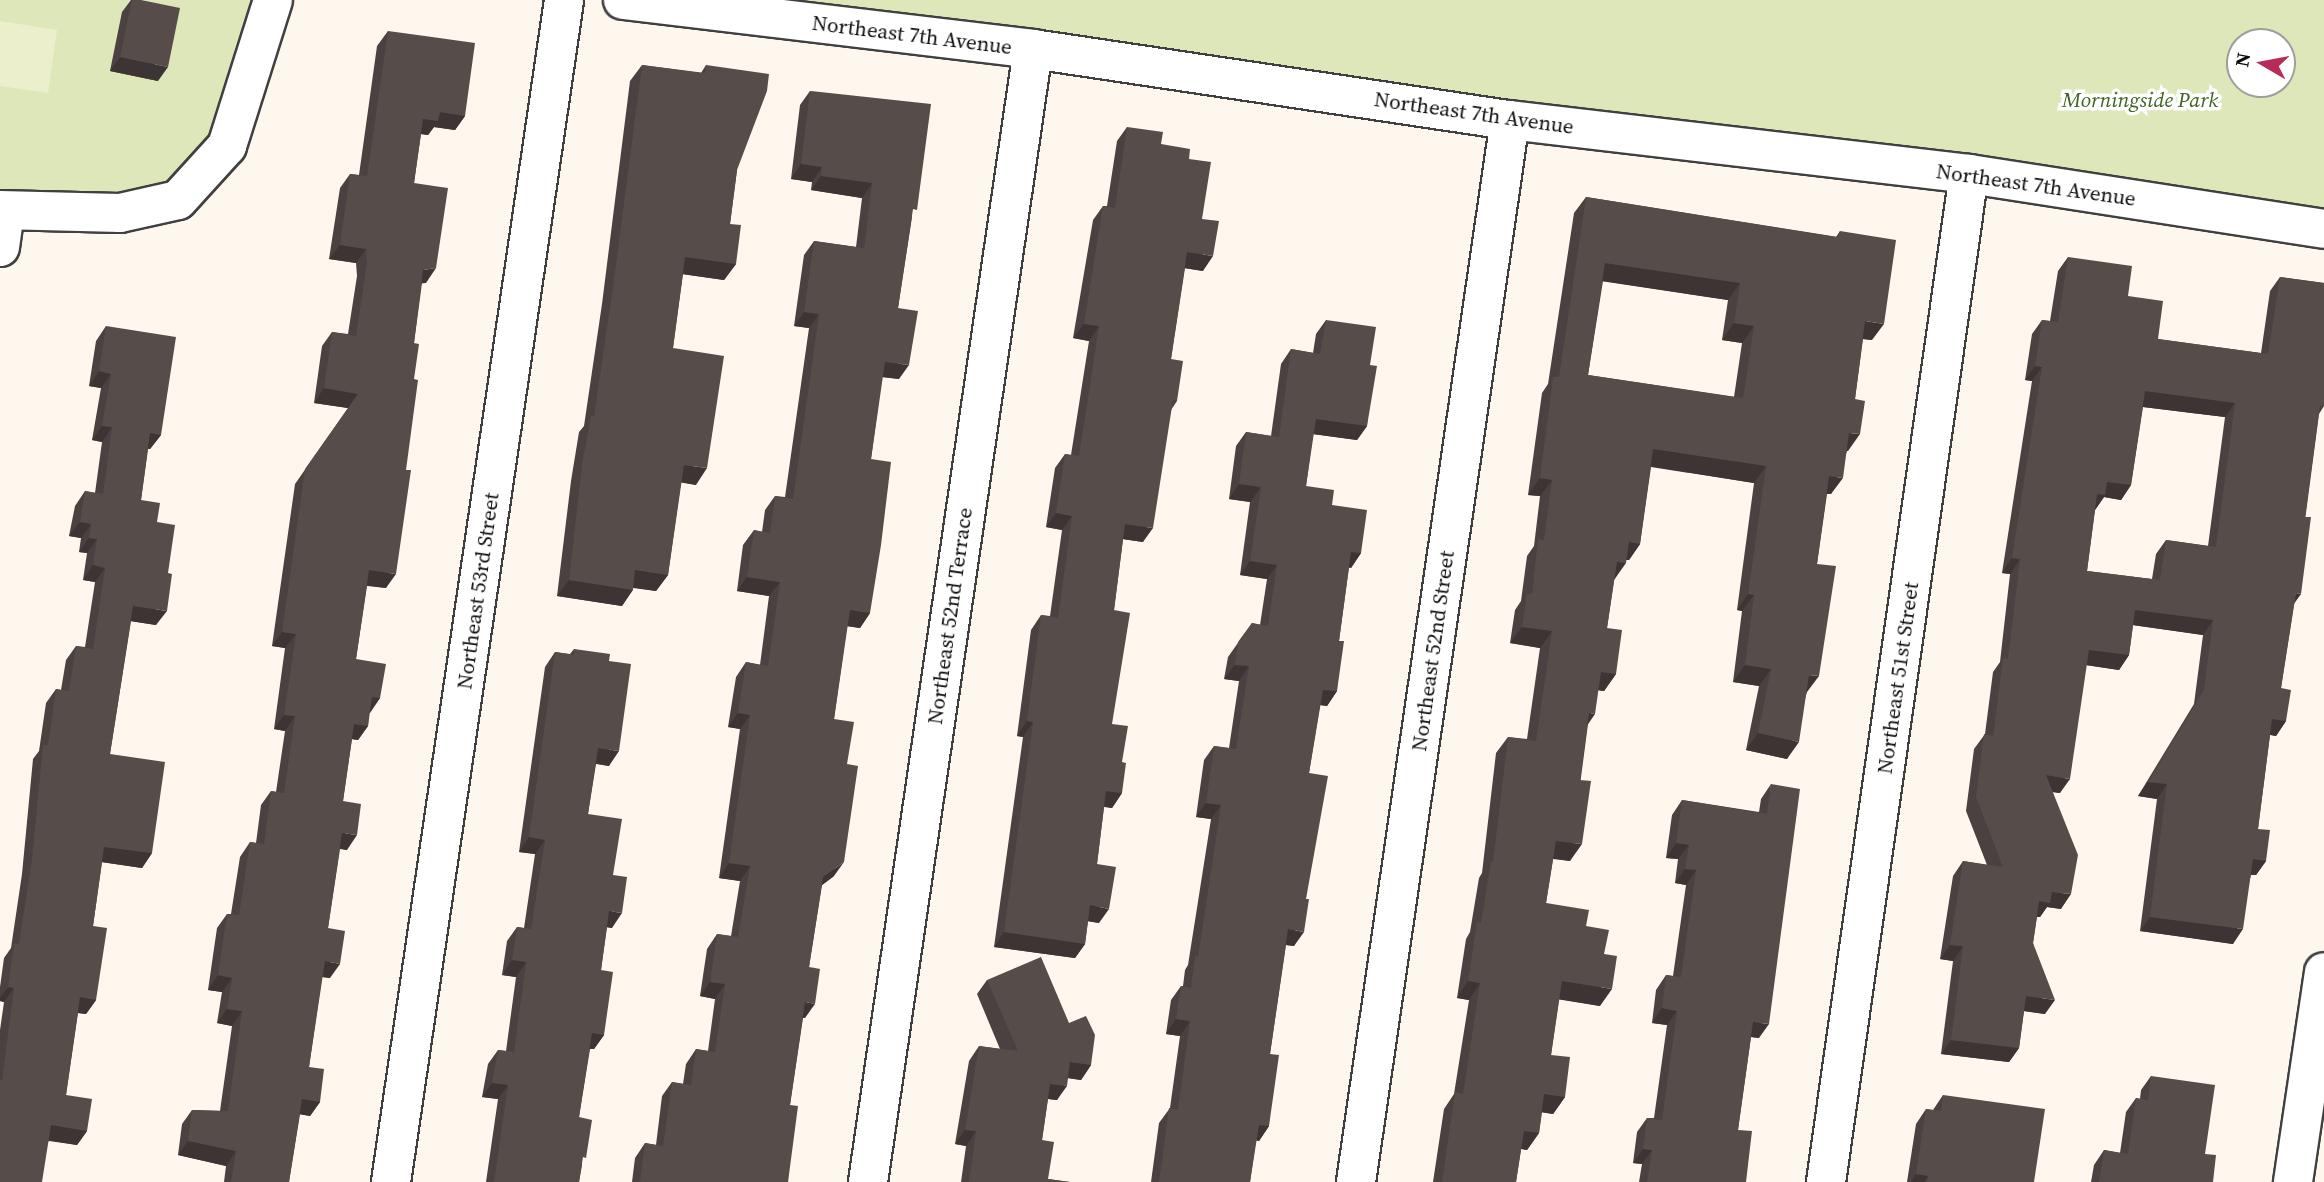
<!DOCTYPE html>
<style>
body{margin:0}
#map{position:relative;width:2324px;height:1182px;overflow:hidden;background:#fef7ee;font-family:"Source Serif 4",serif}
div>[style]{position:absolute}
.green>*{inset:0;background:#dde7b9}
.pitch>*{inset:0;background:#ecefcb}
.roads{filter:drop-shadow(2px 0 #404040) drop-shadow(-2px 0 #404040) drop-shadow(0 2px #404040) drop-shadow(0 -2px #404040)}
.minor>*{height:38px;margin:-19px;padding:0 19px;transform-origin:19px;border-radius:19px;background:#fff}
.wall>*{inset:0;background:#4a4140}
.shaded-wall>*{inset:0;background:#3c3534}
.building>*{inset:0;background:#564c4a}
span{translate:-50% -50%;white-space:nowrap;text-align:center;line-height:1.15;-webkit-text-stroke:7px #fff;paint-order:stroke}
.street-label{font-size:21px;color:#0d0d0d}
.park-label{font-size:21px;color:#3f6220;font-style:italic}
.north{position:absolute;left:2226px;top:28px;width:70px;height:70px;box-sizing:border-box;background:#fff;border:2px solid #9e9e9e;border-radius:50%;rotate:280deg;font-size:19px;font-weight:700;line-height:28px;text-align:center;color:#0d0d0d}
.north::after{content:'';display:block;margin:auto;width:24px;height:32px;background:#b82b56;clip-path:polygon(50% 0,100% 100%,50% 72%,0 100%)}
</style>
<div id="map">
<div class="green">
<i style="clip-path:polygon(0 0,273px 0,227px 146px,178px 200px,0 210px)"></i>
<i style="clip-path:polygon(evenodd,623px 0,2324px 0,2324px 229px,623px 0,2240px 42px,2282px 42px,2282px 84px,2240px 84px,2240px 42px)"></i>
</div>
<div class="pitch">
<i style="clip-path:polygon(0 21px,57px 30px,48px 93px,0 86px)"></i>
</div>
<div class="roads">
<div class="minor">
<i style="left:623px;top:0;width:413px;rotate:6.8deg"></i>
<i style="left:1033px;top:49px;width:482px;rotate:8.5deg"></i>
<i style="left:1510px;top:120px;width:462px;rotate:6.7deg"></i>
<i style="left:1969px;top:174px;width:359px;rotate:8.8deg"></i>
<i style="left:0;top:210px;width:120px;rotate:1.4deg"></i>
<i style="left:120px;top:213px;width:59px;rotate:-12.6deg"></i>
<i style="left:178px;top:200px;width:73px;rotate:-47.8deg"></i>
<i style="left:227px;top:146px;width:153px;rotate:-72.5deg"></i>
<i style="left:0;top:247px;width:36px;rotate:-82deg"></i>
<i style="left:391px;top:1182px;width:1195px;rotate:-81.67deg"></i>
<i style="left:868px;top:1182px;width:1145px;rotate:-81.71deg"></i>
<i style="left:1356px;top:1182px;width:1073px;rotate:-81.75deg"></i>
<i style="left:1826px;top:1182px;width:1018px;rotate:-81.93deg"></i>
<i style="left:2293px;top:1182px;width:212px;rotate:-81.6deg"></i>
</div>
</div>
<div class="wall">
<i style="clip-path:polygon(131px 0,141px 0,158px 81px,110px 71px,122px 12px)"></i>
<i style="clip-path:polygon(388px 31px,465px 116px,455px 130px,434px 127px,428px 135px,421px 134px,414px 183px,426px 283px,422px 283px,414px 343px,414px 379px,386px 588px,367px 586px,356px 659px,380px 698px,369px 713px,368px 726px,358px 740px,352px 739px,343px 801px,347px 850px,340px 849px,328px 928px,330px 978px,322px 977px,309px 1067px,320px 1102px,310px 1116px,300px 1114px,289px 1182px,224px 1182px,226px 1166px,178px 1155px,182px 1124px,192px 1110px,220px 1111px,232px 1026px,217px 1023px,222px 992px,208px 990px,217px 928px,227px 914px,231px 914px,240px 857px,250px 842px,256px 843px,261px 805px,271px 791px,276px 792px,285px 731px,274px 729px,285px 648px,272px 646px,295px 484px,348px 408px,314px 403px,322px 346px,332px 332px,348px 334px,357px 276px,356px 263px,329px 259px,340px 188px,350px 174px,359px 175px,377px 46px)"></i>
<i style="clip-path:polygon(642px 65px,701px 73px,706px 65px,737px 170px,730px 224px,736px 264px,724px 280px,683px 274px,673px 348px,696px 485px,681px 482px,668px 575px,656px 591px,633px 588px,622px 606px,557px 596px,571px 481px,579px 432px,584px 426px,602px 304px,630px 81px)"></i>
<i style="clip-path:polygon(810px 91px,912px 217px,898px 308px,899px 379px,882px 377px,871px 459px,870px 613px,860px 628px,847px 626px,834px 719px,847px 764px,834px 876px,822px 885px,809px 967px,805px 1018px,803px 1018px,790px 1105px,788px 1182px,632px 1182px,635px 1158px,645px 1143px,656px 1145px,662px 1096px,672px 1082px,683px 1084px,686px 1064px,696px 1049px,708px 1051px,715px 999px,700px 996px,707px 949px,717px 934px,731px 936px,740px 881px,719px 878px,740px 729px,728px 727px,736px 677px,746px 662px,760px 665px,769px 596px,737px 591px,743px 545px,754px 530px,762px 532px,765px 510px,775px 496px,785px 497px,809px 328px,794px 326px,804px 255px,814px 241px,856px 247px,862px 198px,811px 190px,812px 182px,791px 179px,800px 105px)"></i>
<i style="clip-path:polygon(1127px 127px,1189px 159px,1202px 219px,1203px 271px,1185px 268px,1171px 359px,1177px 401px,1171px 410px,1143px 542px,1123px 539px,1114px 610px,1112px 724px,1122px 762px,1122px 793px,1112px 808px,1104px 807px,1097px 864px,1099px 923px,1088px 921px,1085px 944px,1075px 958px,994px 947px,1023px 737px,1017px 736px,1031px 630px,1041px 615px,1050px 616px,1062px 530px,1046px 527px,1055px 468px,1065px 454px,1071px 455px,1089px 341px,1073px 338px,1093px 220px,1103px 206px,1107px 206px,1117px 141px)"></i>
<i style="clip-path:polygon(evenodd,1586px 197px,1836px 237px,1840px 231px,1872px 340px,1863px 339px,1848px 451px,1847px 451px,1831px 494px,1827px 494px,1817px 564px,1807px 692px,1787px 759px,1746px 750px,1759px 686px,1733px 682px,1742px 611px,1737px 610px,1754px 483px,1651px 467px,1640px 544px,1629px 560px,1626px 560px,1614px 580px,1607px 628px,1616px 674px,1604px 691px,1598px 690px,1588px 724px,1570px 861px,1553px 859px,1546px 903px,1586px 926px,1604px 954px,1600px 1006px,1559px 999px,1551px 1055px,1565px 1097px,1553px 1114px,1542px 1112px,1539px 1133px,1527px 1150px,1521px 1149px,1516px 1182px,1433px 1182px,1444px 1109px,1454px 1094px,1469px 1000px,1457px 998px,1466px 939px,1470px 932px,1479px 878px,1482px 873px,1496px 753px,1508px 737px,1527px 739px,1540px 648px,1510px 643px,1515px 610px,1521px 601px,1527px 556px,1534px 546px,1540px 496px,1528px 495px,1542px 393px,1548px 384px,1574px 213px,1586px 197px,1603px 281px,1728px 300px,1722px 340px,1742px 343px,1734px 397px,1588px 375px,1603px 281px)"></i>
<i style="clip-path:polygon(evenodd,2068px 257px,2128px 296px,2158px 339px,2261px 353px,2270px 291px,2280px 277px,2324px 283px,2324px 406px,2319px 414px,2294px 604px,2281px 688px,2286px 721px,2276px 736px,2270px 735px,2258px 829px,2266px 861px,2256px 875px,2251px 875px,2233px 944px,2140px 931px,2157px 799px,2138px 796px,2194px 704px,2203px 635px,2133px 625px,2129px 655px,2119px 670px,2086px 665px,2060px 793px,2053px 792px,2061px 909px,2047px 907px,2040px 917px,2037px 917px,2033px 943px,2045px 1014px,2024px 1011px,2019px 1048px,2009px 1062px,1941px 1054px,1953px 961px,1940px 959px,1953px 876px,1963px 861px,1987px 865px,1966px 811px,1974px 749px,1985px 734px,1993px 672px,2000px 662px,2010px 574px,2002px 573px,2032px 381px,2025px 380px,2032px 334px,2042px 320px,2050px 321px,2058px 271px,2068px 257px,2143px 407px,2225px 417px,2208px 546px,2166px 540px,2156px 554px,2152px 579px,2087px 571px,2095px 510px,2104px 497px,2121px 500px,2131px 485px,2143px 407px)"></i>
<i style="clip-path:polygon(1326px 320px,1370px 365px,1367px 426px,1357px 440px,1313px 434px,1306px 486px,1332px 505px,1361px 553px,1351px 568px,1349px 567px,1339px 641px,1337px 691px,1327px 706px,1320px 705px,1309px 773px,1294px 946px,1286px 945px,1270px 1054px,1269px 1126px,1259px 1141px,1256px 1140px,1250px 1182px,1151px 1182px,1159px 1123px,1170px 1108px,1180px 1036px,1166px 1034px,1171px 1000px,1181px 986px,1183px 986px,1185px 970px,1188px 965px,1211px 819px,1196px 817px,1204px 760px,1214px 746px,1229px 748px,1239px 681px,1224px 679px,1228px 657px,1252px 623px,1260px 625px,1267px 579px,1240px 575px,1250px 502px,1229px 499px,1236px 446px,1246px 432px,1271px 436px,1281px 364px,1291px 349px,1313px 353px,1316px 334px)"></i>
<i style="clip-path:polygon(106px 326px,161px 435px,150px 449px,148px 449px,141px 500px,157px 522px,156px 625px,131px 621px,110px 754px,152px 853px,142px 868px,102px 862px,93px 926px,96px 1000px,86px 1014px,78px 1013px,66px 1095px,87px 1131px,77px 1145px,49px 1141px,0 1182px,0 1030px,4px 1002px,0 1001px,0 987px,4px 958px,11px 948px,22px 874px,33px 759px,39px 751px,46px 703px,56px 689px,61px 690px,66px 660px,76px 646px,85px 647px,95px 582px,83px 580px,87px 553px,79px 552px,81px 538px,69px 536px,75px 506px,85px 491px,95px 493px,102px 442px,92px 440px,101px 388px,89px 386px,96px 341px)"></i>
<i style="clip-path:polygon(574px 649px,609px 661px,609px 766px,596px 764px,588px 814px,613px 875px,612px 928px,607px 927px,601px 970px,604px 1035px,594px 1049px,590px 1049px,579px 1117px,582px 1165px,579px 1182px,486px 1182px,498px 1099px,482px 1097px,488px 1064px,498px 1050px,506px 1051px,516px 977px,502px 975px,507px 941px,517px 927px,524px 928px,535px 854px,519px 852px,545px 667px,555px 652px,570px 654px)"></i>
<i style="clip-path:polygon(1771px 784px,1759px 1038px,1751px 1037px,1738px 1130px,1746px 1182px,1639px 1182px,1642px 1164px,1633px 1163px,1637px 1132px,1647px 1118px,1654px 1118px,1667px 1025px,1652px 1023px,1656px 990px,1666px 975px,1673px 976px,1686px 885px,1675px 883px,1678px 859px,1666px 858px,1672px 815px,1682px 800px,1759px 812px,1761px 799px)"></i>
<i style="clip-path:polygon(987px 980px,1069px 1023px,1091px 1065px,1081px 1080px,1068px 1078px,1057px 1100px,1048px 1099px,1042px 1140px,1048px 1179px,1070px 1182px,961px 1182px,966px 1146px,955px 1144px,969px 1061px,979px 1046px,1000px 1049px,977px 994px)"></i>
<i style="clip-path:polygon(2151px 1076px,2205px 1154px,2213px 1182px,2091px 1182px,2094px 1165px,2104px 1150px,2120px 1153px,2126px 1112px,2136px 1098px,2140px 1099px,2141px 1090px)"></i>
<i style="clip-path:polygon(1943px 1095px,2034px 1182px,1907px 1182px,1916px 1124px,1926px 1109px,1933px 1110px)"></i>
</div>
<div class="shaded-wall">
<i style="clip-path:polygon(120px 57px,168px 67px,158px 81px,110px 71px)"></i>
<i style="clip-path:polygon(440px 112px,465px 116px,455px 130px,434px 127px,428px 135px,413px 133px,423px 119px)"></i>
<i style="clip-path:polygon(801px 164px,822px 167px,812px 182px,791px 179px)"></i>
<i style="clip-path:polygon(821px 176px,872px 183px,862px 198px,811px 190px)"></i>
<i style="clip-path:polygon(340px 245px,366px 249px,356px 263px,329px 259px)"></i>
<i style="clip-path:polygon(1187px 252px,1213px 256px,1203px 271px,1177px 267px)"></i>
<i style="clip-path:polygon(685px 257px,736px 264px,724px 280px,674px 273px)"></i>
<i style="clip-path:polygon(1605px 263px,1740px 283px,1728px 300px,1594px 280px)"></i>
<i style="clip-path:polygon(436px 268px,426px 283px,413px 284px,423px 270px)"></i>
<i style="clip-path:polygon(804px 312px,819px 314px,809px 328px,794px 326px)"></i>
<i style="clip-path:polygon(1865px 321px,1884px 324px,1872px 340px,1854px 338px)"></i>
<i style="clip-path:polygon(1734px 323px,1754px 326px,1742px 343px,1722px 340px)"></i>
<i style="clip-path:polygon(1084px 324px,1099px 326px,1089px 341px,1073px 338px)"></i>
<i style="clip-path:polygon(885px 362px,909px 365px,899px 379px,874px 376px)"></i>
<i style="clip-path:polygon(2035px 366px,2042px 367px,2032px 381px,2025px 380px)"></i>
<i style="clip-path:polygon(99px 371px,111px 374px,101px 388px,89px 386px)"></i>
<i style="clip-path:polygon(324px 388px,358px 394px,348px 408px,314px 403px)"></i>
<i style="clip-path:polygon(2145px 391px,2235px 403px,2225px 417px,2135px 406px)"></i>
<i style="clip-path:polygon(1316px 419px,1367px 426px,1357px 440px,1305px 433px)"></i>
<i style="clip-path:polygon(102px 426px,112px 427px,102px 442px,92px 440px)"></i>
<i style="clip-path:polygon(150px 433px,161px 435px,150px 449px,140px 447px)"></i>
<i style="clip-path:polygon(1849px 433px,1860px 434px,1848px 451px,1838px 450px)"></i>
<i style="clip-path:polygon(1653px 449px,1766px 466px,1754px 483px,1642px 465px)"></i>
<i style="clip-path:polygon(684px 465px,707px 468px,696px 485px,672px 481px)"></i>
<i style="clip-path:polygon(1829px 476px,1843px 478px,1831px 494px,1818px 492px)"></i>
<i style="clip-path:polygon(1540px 478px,1552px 480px,1540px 496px,1528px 495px)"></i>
<i style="clip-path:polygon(2107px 482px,2131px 485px,2121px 500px,2104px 497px,2095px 510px,2087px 509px)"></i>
<i style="clip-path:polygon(1239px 484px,1261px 487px,1250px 502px,1229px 499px)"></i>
<i style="clip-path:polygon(1056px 513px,1072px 516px,1062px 530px,1046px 527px)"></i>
<i style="clip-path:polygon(80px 522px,91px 524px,81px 538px,69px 536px)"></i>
<i style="clip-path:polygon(1125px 524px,1153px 528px,1143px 542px,1115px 538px)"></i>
<i style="clip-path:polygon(89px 538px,97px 539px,87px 553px,79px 552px)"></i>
<i style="clip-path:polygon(1629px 542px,1640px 544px,1629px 560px,1617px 559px)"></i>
<i style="clip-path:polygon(1351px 552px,1361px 553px,1351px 568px,1341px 566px)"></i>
<i style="clip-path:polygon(2012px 558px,2020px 559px,2010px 574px,2002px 573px)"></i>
<i style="clip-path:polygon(1250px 561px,1277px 565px,1267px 579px,1240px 575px)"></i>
<i style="clip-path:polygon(1617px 562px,1626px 563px,1614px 580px)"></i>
<i style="clip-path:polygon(93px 565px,105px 568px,95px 582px,83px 580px)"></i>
<i style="clip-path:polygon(369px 570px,396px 574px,386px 588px,359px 584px)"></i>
<i style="clip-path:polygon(635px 570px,668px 575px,656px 591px,624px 586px)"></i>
<i style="clip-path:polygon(747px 577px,780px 582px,769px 596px,737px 591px)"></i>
<i style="clip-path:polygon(569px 580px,633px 590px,622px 606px,557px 596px)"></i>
<i style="clip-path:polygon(2296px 593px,2301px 594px,2291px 608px)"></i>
<i style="clip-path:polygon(1748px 594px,1754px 595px,1742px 611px,1737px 610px)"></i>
<i style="clip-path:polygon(133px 606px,167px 611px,156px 625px,123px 620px)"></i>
<i style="clip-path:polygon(850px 610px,870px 613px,860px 628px,839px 625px)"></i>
<i style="clip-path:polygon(2135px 610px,2213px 620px,2203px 635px,2125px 624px)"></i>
<i style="clip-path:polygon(1522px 627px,1552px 631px,1540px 648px,1510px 643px)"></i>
<i style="clip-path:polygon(282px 632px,296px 634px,285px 648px,272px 646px)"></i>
<i style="clip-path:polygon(2089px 650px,2129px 655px,2119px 670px,2079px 664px)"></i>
<i style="clip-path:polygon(1235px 665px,1249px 666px,1239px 681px,1224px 679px)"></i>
<i style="clip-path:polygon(1745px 665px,1771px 669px,1759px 686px,1733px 682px)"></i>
<i style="clip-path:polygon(1601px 672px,1616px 674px,1604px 691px,1589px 689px)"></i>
<i style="clip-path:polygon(1809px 675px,1819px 676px,1807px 692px,1798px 691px)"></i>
<i style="clip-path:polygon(1323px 690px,1337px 691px,1327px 706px,1313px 704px)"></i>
<i style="clip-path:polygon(372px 697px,380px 698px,370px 713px,361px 711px)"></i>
<i style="clip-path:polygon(738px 713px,750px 715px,740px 729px,728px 727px)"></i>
<i style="clip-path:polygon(1589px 713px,1595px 714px,1584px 730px)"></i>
<i style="clip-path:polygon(284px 715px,295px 716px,285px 731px,274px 729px)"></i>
<i style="clip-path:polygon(2272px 719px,2286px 721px,2276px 736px,2262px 733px)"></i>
<i style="clip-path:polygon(1027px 721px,1033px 722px,1023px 737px,1017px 736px)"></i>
<i style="clip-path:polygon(354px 724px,368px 726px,358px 740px,344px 738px)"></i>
<i style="clip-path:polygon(1758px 733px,1799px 742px,1787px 759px,1746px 750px)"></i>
<i style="clip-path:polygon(598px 748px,619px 751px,609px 766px,588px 762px)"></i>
<i style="clip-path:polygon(2046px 775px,2070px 779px,2060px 793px,2036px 790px)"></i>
<i style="clip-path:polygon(2148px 782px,2167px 784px,2157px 799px,2138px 796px)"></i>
<i style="clip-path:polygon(1106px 791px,1122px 793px,1112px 808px,1096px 805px)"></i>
<i style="clip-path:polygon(1206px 803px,1221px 805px,1211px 819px,1196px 817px)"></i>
<i style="clip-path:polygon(342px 833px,357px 835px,347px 850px,332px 847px)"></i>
<i style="clip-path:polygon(529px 837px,545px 840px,535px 854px,519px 852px)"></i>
<i style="clip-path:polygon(1556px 841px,1582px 844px,1570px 861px,1544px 857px)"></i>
<i style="clip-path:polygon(1676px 843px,1689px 845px,1678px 859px,1666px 858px)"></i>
<i style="clip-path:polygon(104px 847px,152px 853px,142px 868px,94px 861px)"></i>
<i style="clip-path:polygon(2253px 859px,2266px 861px,2256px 875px,2243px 873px)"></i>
<i style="clip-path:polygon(844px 862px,834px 876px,813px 892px,823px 877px)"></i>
<i style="clip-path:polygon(729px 863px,750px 866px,740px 881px,719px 878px)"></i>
<i style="clip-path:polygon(1685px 869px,1696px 870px,1686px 885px,1675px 883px)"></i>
<i style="clip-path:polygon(2052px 892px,2071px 894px,2061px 909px,2047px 907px,2040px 917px,2029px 916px,2039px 901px)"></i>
<i style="clip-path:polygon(1090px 905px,1109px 909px,1099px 923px,1080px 920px)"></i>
<i style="clip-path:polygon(609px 911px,622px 913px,612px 928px,599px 926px)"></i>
<i style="clip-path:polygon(2150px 917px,2243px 929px,2233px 944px,2140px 931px)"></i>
<i style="clip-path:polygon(1288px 929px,1304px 932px,1294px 946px,1278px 944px)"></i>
<i style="clip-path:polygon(1004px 932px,1085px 944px,1075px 958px,994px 947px)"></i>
<i style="clip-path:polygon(1950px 945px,1963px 946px,1953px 961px,1940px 959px)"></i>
<i style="clip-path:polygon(512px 960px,526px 962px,516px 977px,502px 975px)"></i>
<i style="clip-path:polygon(325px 961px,340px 964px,330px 978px,315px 976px)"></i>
<i style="clip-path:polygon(218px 975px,232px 978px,222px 992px,208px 990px)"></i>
<i style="clip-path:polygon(1468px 981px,1480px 983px,1469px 1000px,1457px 998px)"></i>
<i style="clip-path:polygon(1562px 981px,1612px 989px,1600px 1006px,1550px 998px)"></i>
<i style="clip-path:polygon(710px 982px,725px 984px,715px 999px,700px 996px)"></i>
<i style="clip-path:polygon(8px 987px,14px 988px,4px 1002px,0 1001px,0 998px)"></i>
<i style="clip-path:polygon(2026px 996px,2055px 1000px,2045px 1014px,2016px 1010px)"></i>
<i style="clip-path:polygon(80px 997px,96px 1000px,86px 1014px,70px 1012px)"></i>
<i style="clip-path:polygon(805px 1002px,815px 1004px,805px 1018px,795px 1016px)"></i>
<i style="clip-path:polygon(1662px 1008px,1677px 1011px,1667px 1025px,1652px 1023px)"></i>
<i style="clip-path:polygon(227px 1009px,242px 1011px,232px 1026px,217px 1023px)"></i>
<i style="clip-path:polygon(1176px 1019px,1190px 1021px,1180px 1036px,1166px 1034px)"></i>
<i style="clip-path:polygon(1753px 1022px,1769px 1024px,1759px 1038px,1743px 1036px)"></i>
<i style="clip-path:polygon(592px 1033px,604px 1035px,594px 1049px,582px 1048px)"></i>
<i style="clip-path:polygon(1951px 1040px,2019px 1048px,2009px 1062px,1941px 1054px)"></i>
<i style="clip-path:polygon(1070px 1062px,1091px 1065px,1081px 1080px,1060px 1077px)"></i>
<i style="clip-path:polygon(492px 1083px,508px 1085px,498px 1099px,482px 1097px)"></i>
<i style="clip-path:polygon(1050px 1084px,1067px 1086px,1057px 1100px,1040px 1098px)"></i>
<i style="clip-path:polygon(1544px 1094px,1565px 1097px,1553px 1114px,1533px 1111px)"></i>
<i style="clip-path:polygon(302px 1099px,320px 1102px,310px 1116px,292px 1113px)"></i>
<i style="clip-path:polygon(51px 1125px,87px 1131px,77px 1145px,41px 1139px)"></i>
<i style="clip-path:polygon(1259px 1125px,1269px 1126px,1259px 1141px,1249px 1139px)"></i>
<i style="clip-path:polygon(965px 1130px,976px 1131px,966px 1146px,955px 1144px)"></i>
<i style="clip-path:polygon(1524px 1131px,1539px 1133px,1527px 1150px,1512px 1147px)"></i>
<i style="clip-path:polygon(188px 1141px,236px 1151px,226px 1166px,178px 1155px)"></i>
<i style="clip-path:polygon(1643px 1149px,1652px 1150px,1642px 1164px,1633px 1163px)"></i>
<i style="clip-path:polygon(1916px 1174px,1928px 1176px,1924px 1182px,1911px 1182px)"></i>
</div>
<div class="building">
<i style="clip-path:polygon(132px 0,141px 0,180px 8px,168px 67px,120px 57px)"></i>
<i style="clip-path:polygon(388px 31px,475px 43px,465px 116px,440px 112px,438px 121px,423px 119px,414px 183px,448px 188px,436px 268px,423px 270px,414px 343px,419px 344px,414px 379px,418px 380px,406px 470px,411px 470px,396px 574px,369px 570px,356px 659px,386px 664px,380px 698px,372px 697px,368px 726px,354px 724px,343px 801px,361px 804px,357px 835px,342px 833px,328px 928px,345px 931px,340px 964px,325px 961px,309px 1067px,324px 1069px,320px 1102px,302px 1099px,289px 1182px,231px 1182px,236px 1151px,188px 1141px,192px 1110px,228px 1111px,242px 1011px,227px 1009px,232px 978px,218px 975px,227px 914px,239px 915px,250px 842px,264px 844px,271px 791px,284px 793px,295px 716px,284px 715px,296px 634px,282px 632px,305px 469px,358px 394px,324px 388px,332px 332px,356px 336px,367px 262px,366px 249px,340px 245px,350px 174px,367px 176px)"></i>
<i style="clip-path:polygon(642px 65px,705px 73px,706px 65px,769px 74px,767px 91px,737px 170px,730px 224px,741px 225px,736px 264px,685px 257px,673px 348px,724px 356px,707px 468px,684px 465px,668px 575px,635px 570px,633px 590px,569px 580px,582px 465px,591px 416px,594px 416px,613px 287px)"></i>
<i style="clip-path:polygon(810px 91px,931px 104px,917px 210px,913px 209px,898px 308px,918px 311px,909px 365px,885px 362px,871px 459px,891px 462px,881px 545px,870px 613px,850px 610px,834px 719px,854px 722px,847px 764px,858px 766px,844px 862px,823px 877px,809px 967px,820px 969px,815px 1004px,805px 1002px,790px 1105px,798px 1106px,788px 1182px,640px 1182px,645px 1143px,663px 1146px,672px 1082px,691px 1085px,696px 1049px,715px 1052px,725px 984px,710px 982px,717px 934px,738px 937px,750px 866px,729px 863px,750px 715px,738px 713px,746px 662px,768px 666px,780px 582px,747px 577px,754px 530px,770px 533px,775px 496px,793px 499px,819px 314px,804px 312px,814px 241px,864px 248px,872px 183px,821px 176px,822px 167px,801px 164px)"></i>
<i style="clip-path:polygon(1127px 127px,1163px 132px,1161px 144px,1190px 149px,1189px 159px,1211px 162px,1202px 219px,1219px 221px,1213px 256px,1187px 252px,1171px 359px,1183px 361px,1177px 401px,1173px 400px,1153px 528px,1125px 524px,1114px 610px,1130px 613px,1112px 724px,1128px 726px,1122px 762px,1126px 763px,1122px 793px,1106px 791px,1097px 864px,1116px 867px,1109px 909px,1090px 905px,1085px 944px,1004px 932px,1033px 722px,1027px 721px,1041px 615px,1058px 618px,1072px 516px,1056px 513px,1065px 454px,1079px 456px,1099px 326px,1084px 324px,1103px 206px,1115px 208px)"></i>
<i style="clip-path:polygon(evenodd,1586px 197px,1838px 237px,1840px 231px,1896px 240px,1884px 324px,1865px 321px,1855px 399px,1865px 401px,1860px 434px,1849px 433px,1843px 478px,1829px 476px,1817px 564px,1836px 566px,1819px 676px,1809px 675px,1799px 742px,1758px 733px,1771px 669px,1745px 665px,1754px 595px,1748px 594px,1766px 466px,1653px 449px,1640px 544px,1629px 542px,1626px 563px,1617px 562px,1607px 628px,1622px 630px,1616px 674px,1601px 672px,1595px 714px,1589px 713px,1580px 780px,1591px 781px,1582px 844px,1556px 841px,1546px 903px,1589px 910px,1586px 926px,1609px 930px,1604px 954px,1617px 956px,1612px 989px,1562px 981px,1551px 1055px,1570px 1057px,1565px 1097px,1544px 1094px,1539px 1133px,1524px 1131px,1516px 1182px,1442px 1182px,1455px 1092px,1463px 1094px,1480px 983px,1468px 981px,1477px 922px,1481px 923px,1491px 861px,1493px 862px,1508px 737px,1536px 741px,1552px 631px,1522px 627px,1527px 594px,1532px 594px,1538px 539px,1544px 540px,1552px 480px,1540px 478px,1553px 377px,1559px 377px,1586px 197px,1605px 263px,1740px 283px,1734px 323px,1754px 326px,1743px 398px,1588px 375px,1605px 263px)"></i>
<i style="clip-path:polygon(evenodd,2068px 257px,2132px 266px,2128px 296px,2163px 301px,2158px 339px,2268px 354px,2280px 277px,2324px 283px,2324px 405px,2320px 405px,2305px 517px,2311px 517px,2301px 594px,2296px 593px,2281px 688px,2291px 690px,2286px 721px,2272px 719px,2258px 829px,2270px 830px,2266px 861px,2253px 859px,2243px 929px,2150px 917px,2167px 784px,2148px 782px,2204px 690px,2213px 620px,2135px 610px,2129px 655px,2089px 650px,2070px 779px,2046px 775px,2078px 855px,2071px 894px,2052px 892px,2050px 903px,2039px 901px,2033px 943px,2055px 1000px,2026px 996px,2019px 1048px,1951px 1040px,1963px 946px,1950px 945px,1963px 861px,2003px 867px,1976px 797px,1984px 734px,1993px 736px,2003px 658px,2008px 659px,2020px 559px,2012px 558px,2042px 367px,2035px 366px,2042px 320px,2058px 322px,2068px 257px,2145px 391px,2235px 403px,2216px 547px,2166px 540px,2160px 580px,2087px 571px,2097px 494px,2105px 495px,2107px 482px,2131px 485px,2145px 391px)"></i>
<i style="clip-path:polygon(1326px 320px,1376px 327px,1370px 365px,1377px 366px,1367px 426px,1316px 419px,1306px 486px,1334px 490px,1332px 505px,1367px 510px,1361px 553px,1351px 552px,1339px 641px,1344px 641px,1337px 691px,1323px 690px,1309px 773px,1328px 776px,1306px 899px,1309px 899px,1304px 932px,1288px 929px,1270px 1054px,1279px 1055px,1269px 1126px,1259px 1125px,1250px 1182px,1159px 1182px,1169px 1108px,1178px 1110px,1190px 1021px,1176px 1019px,1181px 986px,1191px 988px,1195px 956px,1198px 957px,1221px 805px,1206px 803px,1214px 746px,1236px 749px,1249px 666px,1235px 665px,1238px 642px,1252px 623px,1268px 626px,1277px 565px,1250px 561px,1261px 487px,1239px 484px,1246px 432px,1279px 437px,1291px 349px,1320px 354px)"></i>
<i style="clip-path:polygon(106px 326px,176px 337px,161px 435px,150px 433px,141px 500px,160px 503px,157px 522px,175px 525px,168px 573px,172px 574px,167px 611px,133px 606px,110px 754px,165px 762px,152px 853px,104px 847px,93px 926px,107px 928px,96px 1000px,80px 997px,66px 1095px,92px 1099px,87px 1131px,51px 1125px,42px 1182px,0 1182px,0 1080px,2px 1080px,14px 988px,8px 987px,14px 943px,19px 944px,32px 859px,43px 745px,48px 745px,56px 689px,69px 691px,76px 646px,93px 649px,105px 568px,93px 565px,97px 539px,89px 538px,91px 524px,80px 522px,85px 491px,103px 494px,112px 427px,102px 426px,111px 374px,99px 371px)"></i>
<i style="clip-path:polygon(574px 649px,610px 654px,609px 661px,631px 664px,619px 751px,598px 748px,588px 814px,622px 819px,613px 875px,627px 877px,622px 913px,609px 911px,601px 970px,613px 972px,604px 1035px,592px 1033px,579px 1117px,592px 1120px,586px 1158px,583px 1157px,579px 1182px,494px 1182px,508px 1085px,492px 1083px,498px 1050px,514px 1052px,526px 962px,512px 960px,517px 927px,531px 929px,545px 840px,529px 837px,555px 652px,574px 655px)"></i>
<i style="clip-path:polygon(1771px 784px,1800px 789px,1769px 1024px,1753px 1022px,1738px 1130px,1752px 1131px,1746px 1182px,1647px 1182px,1652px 1150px,1643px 1149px,1647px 1118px,1662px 1120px,1677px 1011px,1662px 1008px,1666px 975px,1681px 977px,1696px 870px,1685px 869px,1689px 845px,1676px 843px,1682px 800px,1767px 814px)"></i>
<i style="clip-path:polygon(1041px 957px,1069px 1023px,1086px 1016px,1095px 1035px,1091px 1065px,1070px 1062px,1067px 1086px,1050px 1084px,1042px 1140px,1054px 1142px,1048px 1179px,1070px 1182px,969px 1182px,976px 1131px,965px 1130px,979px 1046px,1018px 1051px,987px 980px)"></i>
<i style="clip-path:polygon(2151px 1076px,2215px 1085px,2205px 1154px,2216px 1155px,2213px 1182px,2099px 1182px,2104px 1150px,2128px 1154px,2136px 1098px,2148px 1100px)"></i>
<i style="clip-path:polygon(1943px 1095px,2045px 1109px,2034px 1182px,1927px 1182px,1928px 1176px,1916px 1174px,1926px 1109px,1941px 1111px)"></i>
</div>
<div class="street-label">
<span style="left:912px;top:35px;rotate:7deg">Northeast 7th Avenue</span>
<span style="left:1474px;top:113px;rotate:8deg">Northeast 7th Avenue</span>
<span style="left:2036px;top:185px;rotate:8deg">Northeast 7th Avenue</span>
<span style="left:478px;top:591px;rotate:-82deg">Northeast 53rd Street</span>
<span style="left:950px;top:616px;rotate:-82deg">Northeast 52nd Terrace</span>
<span style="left:1433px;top:651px;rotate:-82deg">Northeast 52nd Street</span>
<span style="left:1898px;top:678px;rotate:-82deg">Northeast 51st Street</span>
</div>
<div class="park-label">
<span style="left:2140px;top:100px">Morningside Park</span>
</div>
<div class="north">N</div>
</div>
